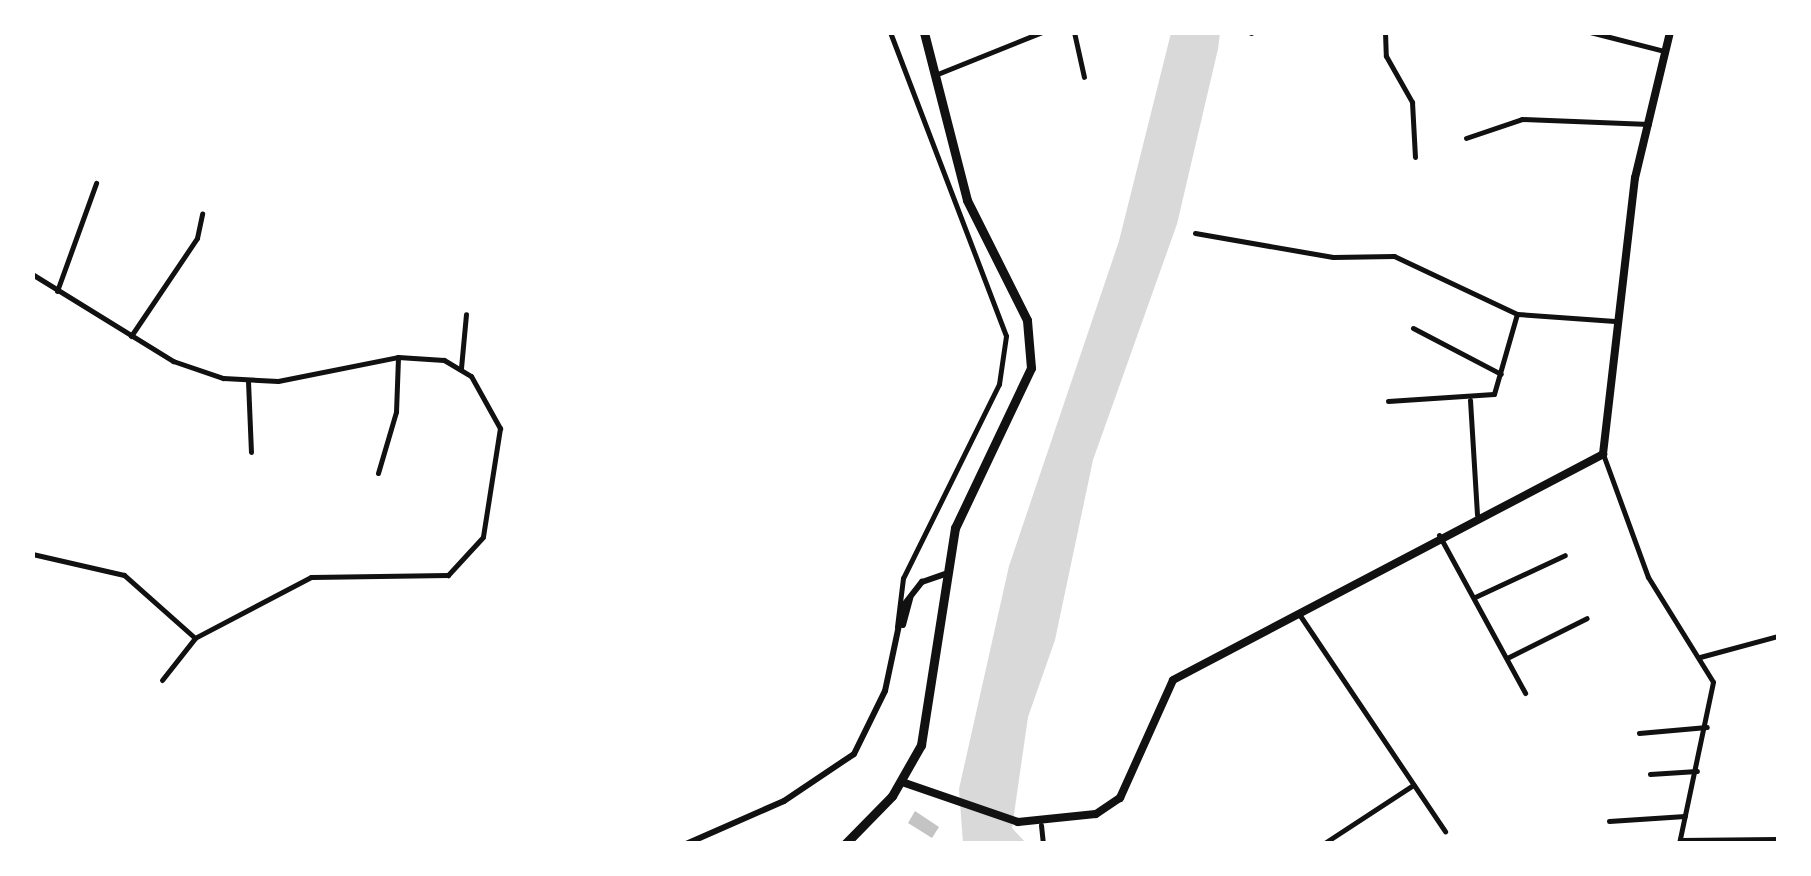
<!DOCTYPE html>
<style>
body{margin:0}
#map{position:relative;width:1811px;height:876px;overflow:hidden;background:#fff;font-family:Inter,sans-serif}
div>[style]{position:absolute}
.water>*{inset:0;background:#d9d9d9}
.building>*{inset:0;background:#c4c4c4}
.minor>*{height:5px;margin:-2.5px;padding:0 2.5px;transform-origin:2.5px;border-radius:2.5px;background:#111}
.tertiary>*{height:6px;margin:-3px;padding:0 3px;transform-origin:3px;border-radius:3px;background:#111}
.secondary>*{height:8px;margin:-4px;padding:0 4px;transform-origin:4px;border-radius:4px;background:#111}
.trunk>*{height:9px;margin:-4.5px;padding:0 4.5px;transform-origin:4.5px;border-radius:4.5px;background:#111}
span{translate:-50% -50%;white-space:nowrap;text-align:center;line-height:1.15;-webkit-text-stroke:9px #fff;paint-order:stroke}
.frame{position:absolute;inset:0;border:35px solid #fff;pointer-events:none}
</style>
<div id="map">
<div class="water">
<i style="clip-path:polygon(1171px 33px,1220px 33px,1218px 49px,1177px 224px,1093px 460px,1055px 640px,1028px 717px,1012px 828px,1026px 843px,963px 843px,959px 789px,1009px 566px,1119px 241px)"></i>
</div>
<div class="building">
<i style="clip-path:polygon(915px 811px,939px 827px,932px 838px,908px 823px)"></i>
</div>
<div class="minor">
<i style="left:890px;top:32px;width:325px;rotate:69.1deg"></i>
<i style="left:1006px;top:336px;width:49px;rotate:98.3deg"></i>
<i style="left:999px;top:384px;width:216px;rotate:116.3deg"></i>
<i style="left:903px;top:578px;width:49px;rotate:97deg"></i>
<i style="left:1074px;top:32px;width:46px;rotate:77.5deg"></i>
<i style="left:1385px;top:32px;width:24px;rotate:88deg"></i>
<i style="left:1386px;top:56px;width:53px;rotate:60.5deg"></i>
<i style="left:1412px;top:102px;width:55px;rotate:86.9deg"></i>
<i style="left:1590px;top:32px;width:76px;rotate:14.4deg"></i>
<i style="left:1251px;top:33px;width:1px;rotate:-90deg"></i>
<i style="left:935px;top:75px;width:115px;rotate:-21.9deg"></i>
<i style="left:1466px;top:138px;width:59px;rotate:-18.7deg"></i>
<i style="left:1522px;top:119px;width:127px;rotate:2.3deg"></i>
<i style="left:1195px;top:233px;width:140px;rotate:9.9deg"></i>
<i style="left:1333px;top:257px;width:61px;rotate:-0.9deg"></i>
<i style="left:1394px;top:256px;width:136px;rotate:25.2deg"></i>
<i style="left:1517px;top:314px;width:98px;rotate:4.1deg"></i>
<i style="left:32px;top:274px;width:166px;rotate:31.7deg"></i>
<i style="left:173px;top:361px;width:53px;rotate:18.8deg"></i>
<i style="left:223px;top:378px;width:55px;rotate:3.1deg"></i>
<i style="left:278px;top:381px;width:122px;rotate:-11.3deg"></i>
<i style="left:398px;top:357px;width:46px;rotate:3.7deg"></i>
<i style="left:444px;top:360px;width:31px;rotate:31deg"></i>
<i style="left:471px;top:376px;width:60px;rotate:60.9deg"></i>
<i style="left:500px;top:428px;width:110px;rotate:98.9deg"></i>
<i style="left:483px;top:537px;width:52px;rotate:132.6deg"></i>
<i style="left:448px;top:575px;width:137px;rotate:179.2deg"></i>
<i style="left:311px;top:577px;width:131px;rotate:152.3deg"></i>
<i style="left:195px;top:638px;width:95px;rotate:-138.4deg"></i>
<i style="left:124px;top:575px;width:94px;rotate:-167.1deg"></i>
<i style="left:57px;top:291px;width:115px;rotate:-70.1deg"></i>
<i style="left:1413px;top:328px;width:99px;rotate:27.6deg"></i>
<i style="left:131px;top:336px;width:118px;rotate:-56deg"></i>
<i style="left:197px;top:238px;width:25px;rotate:-78deg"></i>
<i style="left:461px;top:368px;width:54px;rotate:-84.7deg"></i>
<i style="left:248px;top:381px;width:71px;rotate:87.6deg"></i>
<i style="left:1470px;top:400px;width:115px;rotate:86.5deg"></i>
<i style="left:1388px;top:401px;width:106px;rotate:-3.8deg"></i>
<i style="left:1494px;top:394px;width:83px;rotate:-74deg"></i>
<i style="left:1603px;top:454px;width:131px;rotate:69.9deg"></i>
<i style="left:1648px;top:577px;width:123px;rotate:58.2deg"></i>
<i style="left:1713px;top:682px;width:166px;rotate:101.9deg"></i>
<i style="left:378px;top:473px;width:64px;rotate:-73.6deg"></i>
<i style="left:396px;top:412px;width:55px;rotate:-87.9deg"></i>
<i style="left:1439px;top:535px;width:180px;rotate:61.4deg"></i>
<i style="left:1475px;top:597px;width:99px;rotate:-25deg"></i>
<i style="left:1299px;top:614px;width:262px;rotate:56.1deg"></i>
<i style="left:1700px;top:657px;width:81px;rotate:-15.1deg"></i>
<i style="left:1507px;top:658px;width:89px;rotate:-26.6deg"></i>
<i style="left:162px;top:680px;width:53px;rotate:-51.8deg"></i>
<i style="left:1639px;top:733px;width:68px;rotate:-5deg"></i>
<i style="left:1650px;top:774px;width:47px;rotate:-3.7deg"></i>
<i style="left:1609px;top:821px;width:76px;rotate:-3.8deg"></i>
<i style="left:1041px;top:825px;width:19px;rotate:84deg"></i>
<i style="left:1680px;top:840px;width:98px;rotate:-0.6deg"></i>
<i style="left:1323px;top:844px;width:108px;rotate:-33.2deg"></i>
</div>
<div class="tertiary">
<i style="left:903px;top:625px;width:28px;rotate:-75deg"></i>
<i style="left:686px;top:844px;width:107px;rotate:-23.7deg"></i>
<i style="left:784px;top:801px;width:84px;rotate:-33.9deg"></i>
<i style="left:854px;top:754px;width:70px;rotate:-63.8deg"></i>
<i style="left:885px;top:691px;width:87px;rotate:-78deg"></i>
<i style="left:903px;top:606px;width:31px;rotate:-52deg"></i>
<i style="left:922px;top:582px;width:24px;rotate:-19deg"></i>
</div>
<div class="secondary">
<i style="left:902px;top:782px;width:123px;rotate:19deg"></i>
<i style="left:1018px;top:822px;width:78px;rotate:-5.9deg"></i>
<i style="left:1096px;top:814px;width:29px;rotate:-34deg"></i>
<i style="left:1120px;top:798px;width:129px;rotate:-65.8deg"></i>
<i style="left:1173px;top:680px;width:486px;rotate:-27.7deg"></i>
<i style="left:1603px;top:454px;width:278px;rotate:-83.4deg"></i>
<i style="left:1635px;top:178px;width:150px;rotate:-76.5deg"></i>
</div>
<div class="trunk">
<i style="left:845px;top:844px;width:67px;rotate:-45.6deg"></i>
<i style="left:892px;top:796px;width:59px;rotate:-60.4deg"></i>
<i style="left:921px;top:745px;width:220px;rotate:-81.1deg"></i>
<i style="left:955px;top:528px;width:177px;rotate:-64.6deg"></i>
<i style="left:1031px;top:368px;width:48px;rotate:-94.8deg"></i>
<i style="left:1027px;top:320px;width:134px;rotate:-116.6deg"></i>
<i style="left:967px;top:200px;width:173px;rotate:-104.4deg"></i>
</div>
<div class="frame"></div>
</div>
